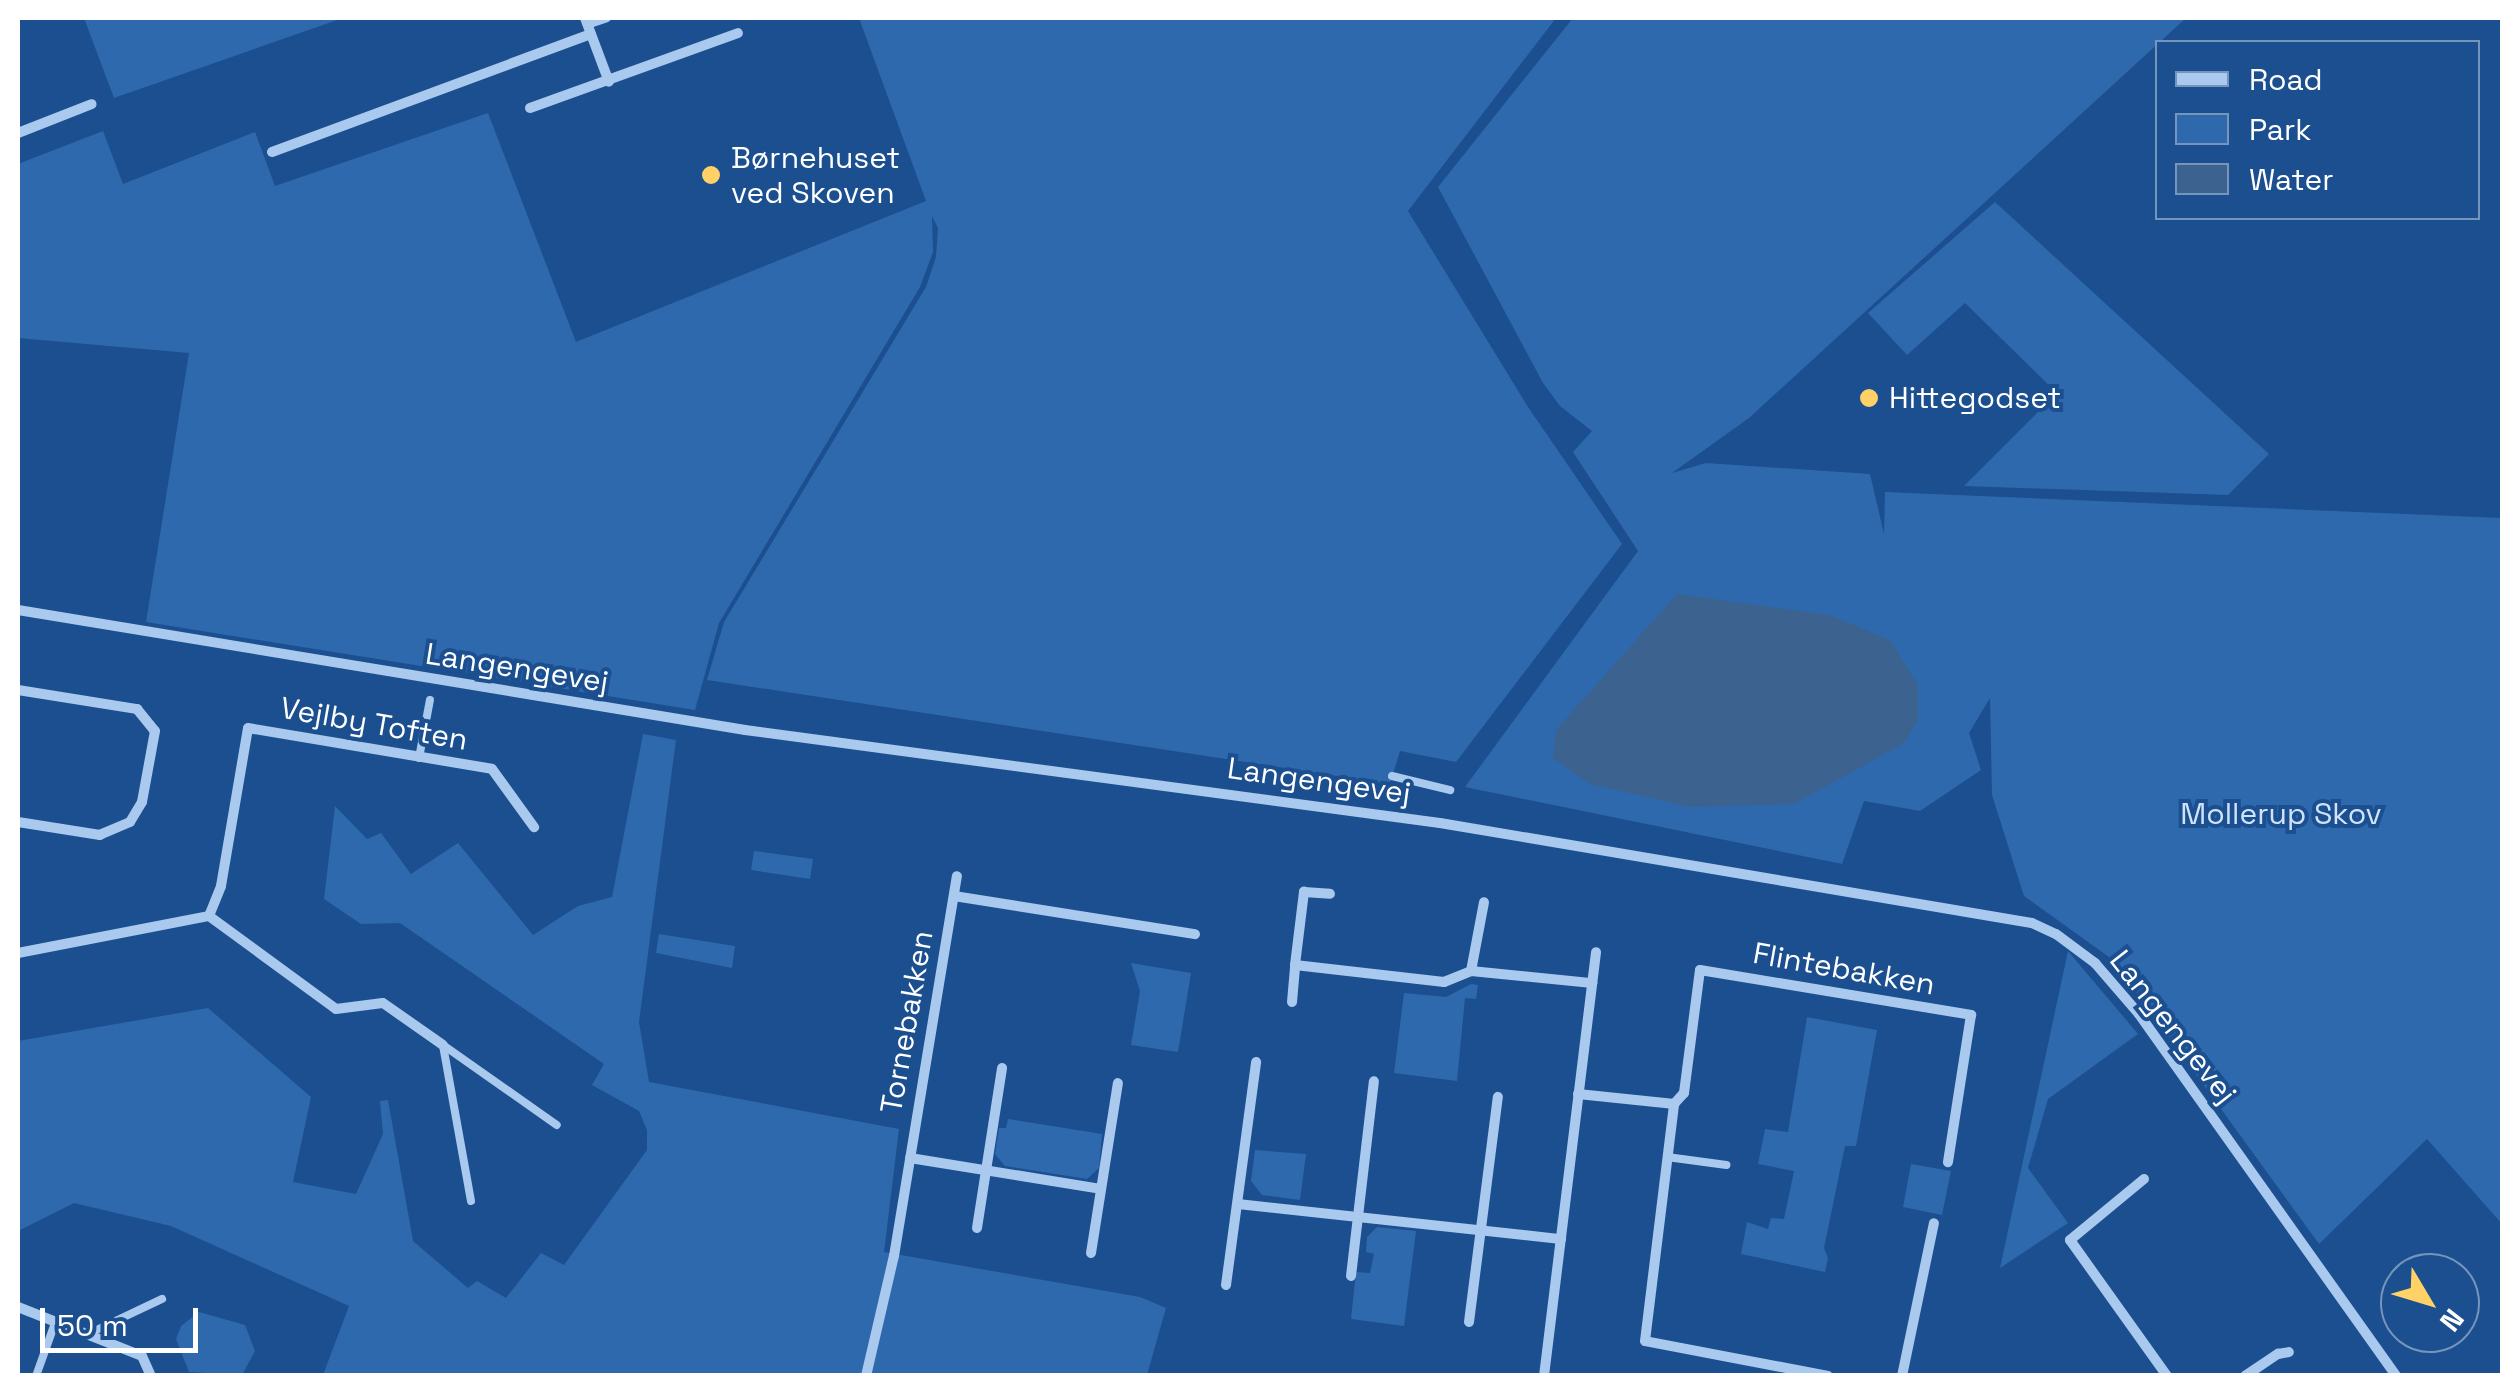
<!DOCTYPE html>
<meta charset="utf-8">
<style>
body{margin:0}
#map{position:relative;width:2520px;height:1393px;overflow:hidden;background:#1b4f8f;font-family:"Space Grotesk",sans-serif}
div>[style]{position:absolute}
.green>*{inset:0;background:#2e69ad}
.water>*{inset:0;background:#3c6290}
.lane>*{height:8px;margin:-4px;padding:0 4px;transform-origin:4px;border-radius:4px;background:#a9c9ee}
.street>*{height:10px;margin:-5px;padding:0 5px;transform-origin:5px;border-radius:5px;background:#a9c9ee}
.dots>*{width:28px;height:28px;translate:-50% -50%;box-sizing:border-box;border:5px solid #1b4f8f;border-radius:50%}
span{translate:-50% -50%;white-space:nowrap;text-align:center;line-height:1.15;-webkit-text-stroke:8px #1b4f8f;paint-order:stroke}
.poi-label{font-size:30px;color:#fff}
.left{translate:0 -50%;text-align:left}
.street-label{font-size:30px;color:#fff}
.park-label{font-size:30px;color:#cfe3fa}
.frame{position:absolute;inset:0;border:20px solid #fff;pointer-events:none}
.legend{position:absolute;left:2155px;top:40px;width:325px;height:180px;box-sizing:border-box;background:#1b4f8f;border:2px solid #7695bc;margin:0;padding:12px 18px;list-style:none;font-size:30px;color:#fff}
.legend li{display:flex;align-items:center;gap:20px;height:50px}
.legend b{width:50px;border:2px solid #7695bc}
.north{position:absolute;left:2380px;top:1253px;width:100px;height:100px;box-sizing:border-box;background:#1b4f8f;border:2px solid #7695bc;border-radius:50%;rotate:128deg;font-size:28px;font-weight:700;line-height:40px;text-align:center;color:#fff}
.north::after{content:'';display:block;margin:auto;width:35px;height:45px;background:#ffd166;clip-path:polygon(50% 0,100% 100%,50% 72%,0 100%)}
.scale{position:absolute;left:40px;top:1308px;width:158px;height:45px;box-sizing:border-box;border:5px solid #fff;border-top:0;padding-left:12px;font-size:30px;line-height:35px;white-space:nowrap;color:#fff;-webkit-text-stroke:8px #1b4f8f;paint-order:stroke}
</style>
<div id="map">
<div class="green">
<i style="clip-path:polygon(84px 18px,343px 18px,114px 98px)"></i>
<i style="clip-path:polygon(859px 18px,1556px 18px,1408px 211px,1528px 407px,1622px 544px,1456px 762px,1400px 751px,1390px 784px,707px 680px,724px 622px,926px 287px,936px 257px,938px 228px,932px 216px,933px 252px,920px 287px,719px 623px,695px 710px,146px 622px,189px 353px,18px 338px,18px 164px,103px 131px,123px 184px,255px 132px,275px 186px,488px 113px,576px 342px,926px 201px)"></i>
<i style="clip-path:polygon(1573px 18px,2186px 18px,1749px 418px,1672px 473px,1706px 463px,1870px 474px,1884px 534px,1885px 492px,2502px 518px,2502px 1224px,2427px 1139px,2319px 1244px,2113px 960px,2024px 896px,1992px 795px,1990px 698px,1969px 733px,1981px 770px,1920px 811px,1864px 801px,1842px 864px,1465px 787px,1638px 551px,1573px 452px,1592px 431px,1560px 406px,1543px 383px,1438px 187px)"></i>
<i style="clip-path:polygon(1995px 202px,2269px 454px,2228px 495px,1964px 486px,2057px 393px,1965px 303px,1907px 355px,1868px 313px)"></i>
<i style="clip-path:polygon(643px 734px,676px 740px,639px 1022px,649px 1082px,899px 1129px,884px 1252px,1140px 1297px,1166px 1308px,1147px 1375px,323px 1375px,349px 1306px,171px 1226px,74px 1203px,18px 1231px,18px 1041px,208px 1008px,311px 1097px,293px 1182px,356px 1194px,383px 1134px,380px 1101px,388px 1100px,413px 1241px,468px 1288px,477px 1281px,506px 1298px,541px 1253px,564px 1265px,647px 1150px,647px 1130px,639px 1111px,592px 1085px,604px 1064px,400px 923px,361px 924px,324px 899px,335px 806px,367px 839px,381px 833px,411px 874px,458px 843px,533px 935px,578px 906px,612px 897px)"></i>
<i style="clip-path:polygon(754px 851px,813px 859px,810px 879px,751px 870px)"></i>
<i style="clip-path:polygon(659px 934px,735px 946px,732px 968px,656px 953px)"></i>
<i style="clip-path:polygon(2068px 951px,2138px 1034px,2048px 1099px,2028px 1168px,2068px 1223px,2000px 1268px)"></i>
<i style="clip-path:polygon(1131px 963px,1191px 973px,1178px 1052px,1131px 1045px,1140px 991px)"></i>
<i style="clip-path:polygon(1471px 984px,1478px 985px,1476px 999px,1465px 998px,1457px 1081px,1394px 1073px,1404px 993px,1446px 997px)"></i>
<i style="clip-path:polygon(1807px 1017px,1877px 1030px,1856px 1146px,1845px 1146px,1824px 1248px,1828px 1258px,1825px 1272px,1741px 1254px,1747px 1222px,1768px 1229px,1771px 1218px,1784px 1219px,1794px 1171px,1758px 1164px,1765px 1129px,1788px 1132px)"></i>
<i style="clip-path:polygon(1008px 1119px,1102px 1134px,1099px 1168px,1087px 1179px,1005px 1166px,995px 1154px,999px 1128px,1006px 1128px)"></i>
<i style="clip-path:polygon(1255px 1150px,1306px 1154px,1300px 1200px,1262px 1195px,1251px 1181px)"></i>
<i style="clip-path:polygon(1911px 1164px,1951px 1171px,1942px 1215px,1903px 1207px)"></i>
<i style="clip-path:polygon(1377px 1227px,1416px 1231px,1404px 1326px,1351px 1319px,1356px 1272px,1370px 1273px,1374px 1254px,1366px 1252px,1367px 1237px)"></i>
<i style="clip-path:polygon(199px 1312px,245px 1325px,255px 1351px,242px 1375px,189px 1372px,176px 1339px,181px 1326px)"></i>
</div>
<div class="water">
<i style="clip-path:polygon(1677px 594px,1829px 615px,1890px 640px,1918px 685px,1918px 720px,1904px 743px,1794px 804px,1690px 807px,1590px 784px,1553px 758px,1556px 730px)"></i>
</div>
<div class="lane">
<i style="left:587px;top:25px;width:21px;rotate:-19deg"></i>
<i style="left:419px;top:758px;width:59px;rotate:-79.3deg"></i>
<i style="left:1392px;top:776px;width:60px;rotate:13.6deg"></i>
<i style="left:1667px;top:1157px;width:60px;rotate:7.7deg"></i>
<i style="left:471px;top:1201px;width:158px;rotate:-100.2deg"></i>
<i style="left:443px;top:1045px;width:139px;rotate:35.1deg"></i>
<i style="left:88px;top:1334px;width:82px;rotate:-25.3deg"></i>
<i style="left:36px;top:1376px;width:56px;rotate:-70.3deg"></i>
</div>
<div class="street">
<i style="left:585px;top:18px;width:68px;rotate:69.4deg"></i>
<i style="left:530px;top:108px;width:221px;rotate:-19.8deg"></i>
<i style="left:18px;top:133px;width:79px;rotate:-21.4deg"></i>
<i style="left:272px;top:152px;width:340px;rotate:-20.3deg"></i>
<i style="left:18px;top:610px;width:737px;rotate:9.37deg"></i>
<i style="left:745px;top:730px;width:701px;rotate:7.62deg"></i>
<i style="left:1440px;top:823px;width:600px;rotate:9.59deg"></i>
<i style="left:2032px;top:923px;width:26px;rotate:25deg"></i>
<i style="left:2056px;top:934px;width:49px;rotate:36.6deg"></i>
<i style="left:2095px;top:963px;width:67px;rotate:49.2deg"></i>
<i style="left:2139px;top:1014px;width:444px;rotate:54.6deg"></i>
<i style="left:18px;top:690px;width:121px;rotate:9.1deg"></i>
<i style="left:137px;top:709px;width:28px;rotate:51deg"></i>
<i style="left:155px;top:731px;width:72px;rotate:100.4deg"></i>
<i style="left:142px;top:802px;width:23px;rotate:121deg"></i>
<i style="left:130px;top:822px;width:33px;rotate:157deg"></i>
<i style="left:100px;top:835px;width:83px;rotate:-171deg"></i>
<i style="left:954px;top:896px;width:244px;rotate:9deg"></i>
<i style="left:209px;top:916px;width:157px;rotate:36.2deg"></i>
<i style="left:336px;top:1009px;width:47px;rotate:-7.3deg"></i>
<i style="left:383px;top:1003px;width:73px;rotate:35deg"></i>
<i style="left:18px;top:953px;width:195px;rotate:-11deg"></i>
<i style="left:209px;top:916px;width:32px;rotate:-68deg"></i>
<i style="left:221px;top:886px;width:160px;rotate:-80.3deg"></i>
<i style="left:248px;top:728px;width:247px;rotate:9.5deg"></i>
<i style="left:492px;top:769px;width:72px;rotate:54.1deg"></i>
<i style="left:1295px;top:965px;width:74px;rotate:-83deg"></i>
<i style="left:1304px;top:892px;width:26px;rotate:4deg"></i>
<i style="left:1471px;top:971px;width:70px;rotate:-79.3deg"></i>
<i style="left:1292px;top:1002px;width:37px;rotate:-85deg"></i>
<i style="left:1295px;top:965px;width:150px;rotate:6.5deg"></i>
<i style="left:1444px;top:982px;width:29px;rotate:-22deg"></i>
<i style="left:1471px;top:971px;width:122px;rotate:5.7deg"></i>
<i style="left:1578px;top:1094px;width:97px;rotate:5.9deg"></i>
<i style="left:910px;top:1158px;width:193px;rotate:9.2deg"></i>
<i style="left:2144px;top:1179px;width:96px;rotate:140.5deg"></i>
<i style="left:2070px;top:1240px;width:167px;rotate:54.5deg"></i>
<i style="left:1238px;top:1204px;width:325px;rotate:6.2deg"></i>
<i style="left:977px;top:1228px;width:162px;rotate:-81.1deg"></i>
<i style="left:1091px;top:1253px;width:172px;rotate:-81deg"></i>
<i style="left:1351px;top:1276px;width:196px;rotate:-83.3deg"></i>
<i style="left:1226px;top:1285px;width:225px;rotate:-82.3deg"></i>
<i style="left:18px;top:1307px;width:133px;rotate:21.6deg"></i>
<i style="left:142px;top:1356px;width:22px;rotate:66deg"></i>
<i style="left:1469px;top:1322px;width:227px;rotate:-82.7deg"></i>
<i style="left:866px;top:1376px;width:123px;rotate:-76.9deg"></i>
<i style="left:894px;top:1256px;width:385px;rotate:-80.6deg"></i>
<i style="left:1544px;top:1376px;width:427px;rotate:-83deg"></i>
<i style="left:1828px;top:1376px;width:186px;rotate:-169.2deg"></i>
<i style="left:1645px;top:1341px;width:239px;rotate:-83deg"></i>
<i style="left:1674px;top:1104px;width:15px;rotate:-48deg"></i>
<i style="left:1684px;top:1093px;width:124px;rotate:-82.6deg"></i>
<i style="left:1700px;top:970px;width:275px;rotate:9.4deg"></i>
<i style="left:1971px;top:1015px;width:149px;rotate:98.9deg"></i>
<i style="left:1902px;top:1376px;width:156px;rotate:-78.2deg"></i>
<i style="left:2245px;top:1376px;width:40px;rotate:-34deg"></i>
<i style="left:2278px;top:1354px;width:11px;rotate:-10deg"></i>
</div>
<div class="dots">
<i style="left:711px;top:175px;background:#ffd166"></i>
<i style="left:1869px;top:398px;background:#ffd166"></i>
</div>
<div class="poi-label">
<span class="left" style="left:731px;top:175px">Børnehuset<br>ved Skoven</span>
<span class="left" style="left:1889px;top:398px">Hittegodset</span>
</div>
<div class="street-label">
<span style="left:517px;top:668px;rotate:9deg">Langengevej</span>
<span style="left:374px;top:724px;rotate:10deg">Vejlby Toften</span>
<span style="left:1319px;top:781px;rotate:8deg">Langengevej</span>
<span style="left:1844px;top:969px;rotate:10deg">Flintebakken</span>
<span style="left:907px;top:1022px;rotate:-80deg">Tornebakken</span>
<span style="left:2173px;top:1027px;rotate:52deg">Langengevej</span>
</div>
<div class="park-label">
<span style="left:2281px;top:814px">Mollerup Skov</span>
</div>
<div class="frame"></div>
<ul class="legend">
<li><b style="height:12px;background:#a9c9ee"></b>Road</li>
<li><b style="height:28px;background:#2e69ad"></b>Park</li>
<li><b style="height:28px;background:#3c6290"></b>Water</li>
</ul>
<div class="north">N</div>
<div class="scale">50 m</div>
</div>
